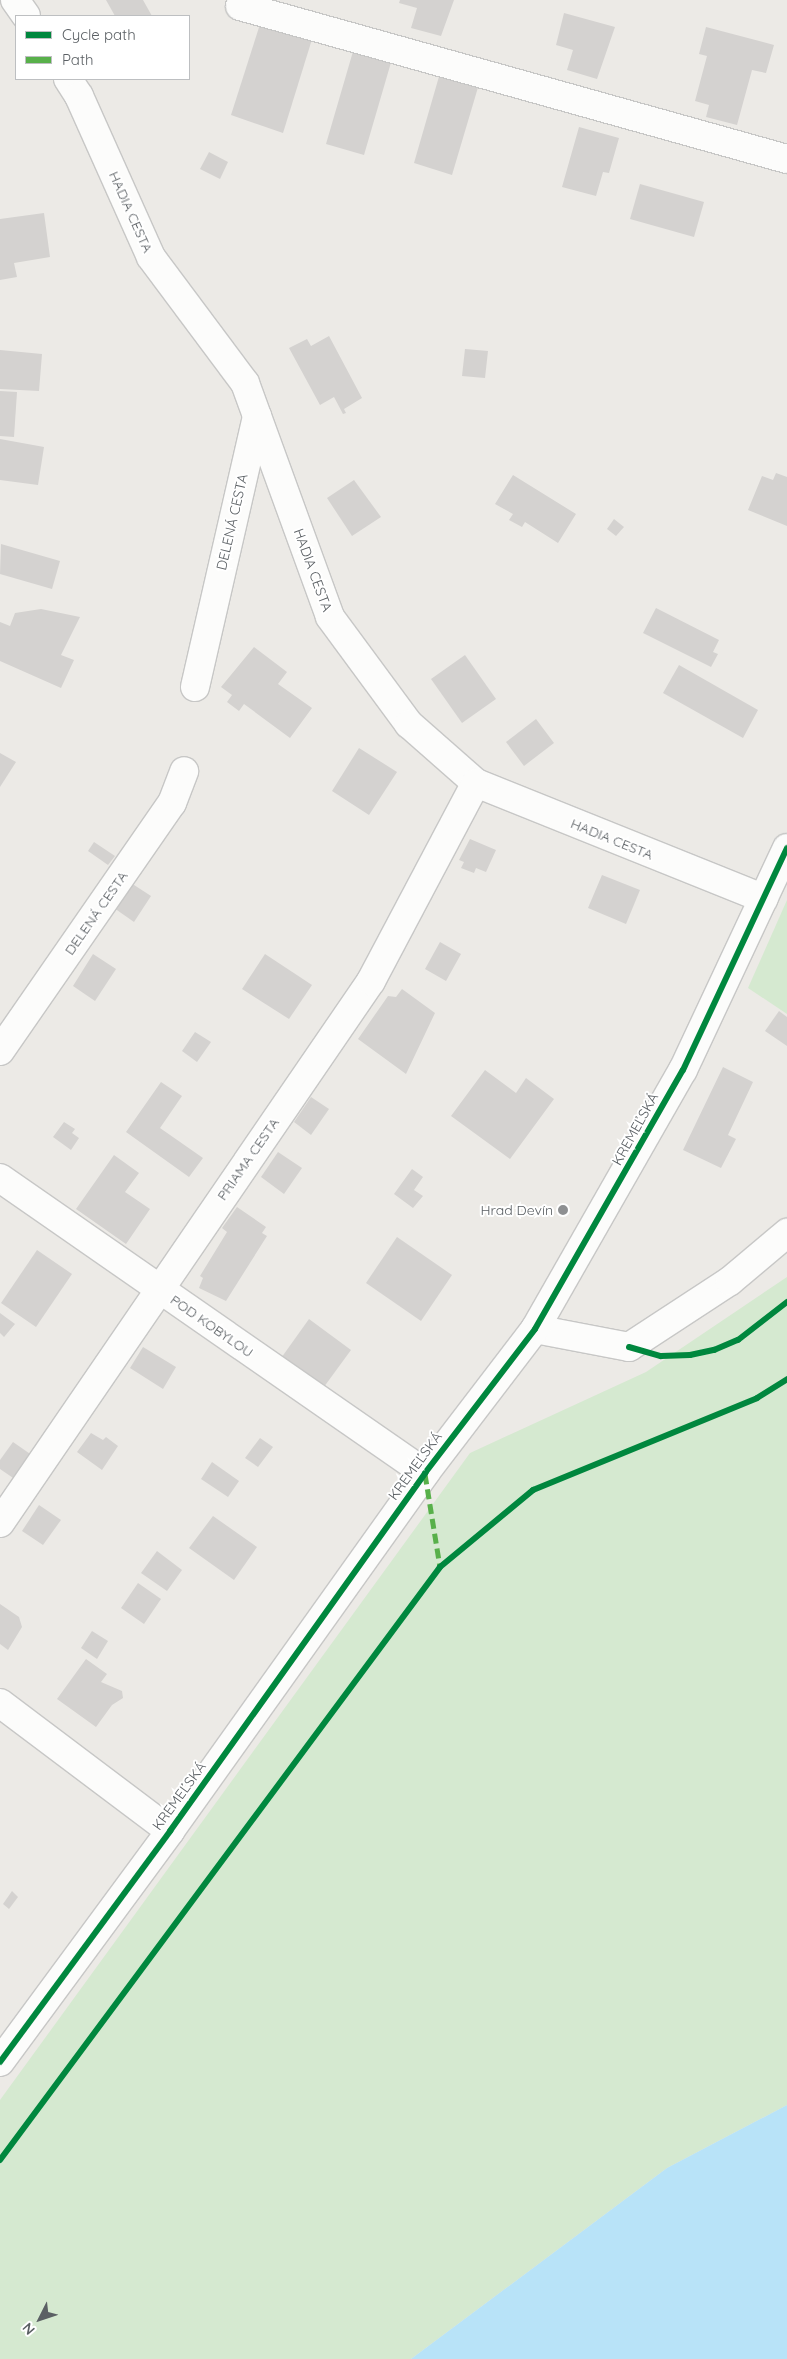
<!DOCTYPE html>
<meta charset="utf-8">
<style>
body{margin:0}
#map{position:relative;width:787px;height:2359px;overflow:hidden;background:#eceae6;font-family:Quicksand,sans-serif}
div>[style]{position:absolute}
.green>*{inset:0;background:#d5e9d0}
.water>*{inset:0;background:#b8e3f8}
.building>*{inset:0;background:#d4d2d0}
.roads{filter:drop-shadow(1px 0 #c7c7c6) drop-shadow(-1px 0 #c7c7c6) drop-shadow(0 1px #c7c7c6) drop-shadow(0 -1px #c7c7c6)}
.street>*{height:28px;margin:-14px;padding:0 14px;transform-origin:14px;border-radius:14px;background:#fcfcfb}
.secondary>*{height:28px;margin:-14px;padding:0 14px;transform-origin:14px;border-radius:14px;background:#fcfcfb}
.quiet>*{height:5px;margin-top:-2.5px;transform-origin:0;background:repeating-linear-gradient(90deg,#58b04a 0 10px,transparent 0 15px)}
.cycleway>*{height:6px;margin:-3px;padding:0 3px;transform-origin:3px;border-radius:3px;background:#00873e}
.dots>*{width:14px;height:14px;translate:-50% -50%;box-sizing:border-box;border:2px solid #fff;border-radius:50%}
span{translate:-50% -50%;white-space:nowrap;text-align:center;line-height:1.15;-webkit-text-stroke:4px #fff;paint-order:stroke}
.street-label{font-size:14px;color:#5b6064}
.poi-label{font-size:14px;color:#5b6064}
.right{translate:-100% -50%;text-align:right}
.legend{position:absolute;left:15px;top:15px;width:175px;height:65px;box-sizing:border-box;background:#fff;border:1px solid #bdbfc1;margin:0;padding:6px 9px;list-style:none;font-size:15px;color:#5b6064}
.legend li{display:flex;align-items:center;gap:10px;height:25px}
.legend b{width:25px;border:1px solid #bdbfc1}
.north{position:absolute;left:15px;top:2294px;width:50px;height:50px;-webkit-text-stroke:4px #fff;paint-order:stroke;rotate:229deg;font-size:14px;font-weight:700;line-height:20px;text-align:center;color:#5b6064}
.north::after{content:'';display:block;margin:auto;width:18px;height:22px;background:#5b6064;clip-path:polygon(50% 0,100% 100%,50% 72%,0 100%)}
</style>
<div id="map">
<div class="green">
<i style="clip-path:polygon(787px 900px,787px 1014px,748px 988px)"></i>
<i style="clip-path:polygon(787px 1277px,787px 2105px,667px 2168px,411px 2359px,0 2359px,0 2100px,470px 1453px,646px 1372px)"></i>
</div>
<div class="water">
<i style="clip-path:polygon(787px 2105px,787px 2359px,411px 2359px,667px 2168px)"></i>
</div>
<div class="building">
<i style="clip-path:polygon(106px 0,143px 0,152px 16px,115px 16px)"></i>
<i style="clip-path:polygon(400px 0,454px 0,441px 36px,411px 28px,417px 8px,399px 3px)"></i>
<i style="clip-path:polygon(564px 13px,615px 27px,597px 79px,567px 70px,573px 50px,556px 45px)"></i>
<i style="clip-path:polygon(261px 21px,313px 36px,283px 133px,231px 115px)"></i>
<i style="clip-path:polygon(706px 27px,774px 45px,766px 73px,752px 70px,737px 125px,706px 117px,709px 105px,695px 101px,707px 56px,699px 54px)"></i>
<i style="clip-path:polygon(354px 48px,392px 59px,364px 155px,326px 144px)"></i>
<i style="clip-path:polygon(440px 73px,479px 84px,452px 175px,414px 163px)"></i>
<i style="clip-path:polygon(579px 127px,619px 138px,609px 173px,603px 172px,596px 196px,562px 187px)"></i>
<i style="clip-path:polygon(209px 152px,228px 162px,220px 179px,200px 169px)"></i>
<i style="clip-path:polygon(640px 184px,704px 202px,694px 237px,630px 219px)"></i>
<i style="clip-path:polygon(44px 213px,50px 257px,14px 263px,17px 277px,0 280px,0 219px)"></i>
<i style="clip-path:polygon(329px 336px,362px 398px,344px 409px,346px 413px,343px 414px,334px 397px,320px 405px,289px 348px,307px 339px,311px 346px)"></i>
<i style="clip-path:polygon(465px 349px,488px 351px,485px 378px,462px 376px)"></i>
<i style="clip-path:polygon(0 350px,42px 354px,39px 391px,0 389px)"></i>
<i style="clip-path:polygon(0 391px,17px 392px,14px 437px,0 436px)"></i>
<i style="clip-path:polygon(0 439px,44px 447px,38px 485px,0 480px)"></i>
<i style="clip-path:polygon(776px 473px,787px 477px,787px 526px,748px 510px,762px 476px,773px 480px)"></i>
<i style="clip-path:polygon(513px 475px,576px 514px,558px 543px,525px 522px,522px 527px,509px 520px,513px 514px,495px 504px)"></i>
<i style="clip-path:polygon(354px 480px,381px 517px,352px 536px,327px 498px)"></i>
<i style="clip-path:polygon(614px 519px,624px 527px,616px 536px,607px 529px)"></i>
<i style="clip-path:polygon(1px 544px,60px 561px,52px 589px,0 574px)"></i>
<i style="clip-path:polygon(656px 608px,719px 640px,713px 652px,718px 654px,711px 667px,643px 633px)"></i>
<i style="clip-path:polygon(41px 609px,80px 617px,61px 655px,74px 660px,61px 688px,0 661px,0 622px,10px 626px,15px 613px)"></i>
<i style="clip-path:polygon(254px 647px,287px 672px,278px 684px,312px 708px,290px 738px,244px 704px,239px 711px,227px 702px,232px 695px,221px 687px)"></i>
<i style="clip-path:polygon(465px 655px,496px 699px,462px 723px,431px 679px)"></i>
<i style="clip-path:polygon(679px 665px,758px 710px,743px 738px,663px 693px)"></i>
<i style="clip-path:polygon(536px 719px,554px 743px,524px 766px,506px 742px)"></i>
<i style="clip-path:polygon(359px 748px,397px 772px,369px 815px,332px 791px)"></i>
<i style="clip-path:polygon(0 753px,16px 762px,0 787px)"></i>
<i style="clip-path:polygon(470px 839px,496px 850px,486px 872px,476px 868px,474px 873px,461px 868px,464px 862px,459px 860px)"></i>
<i style="clip-path:polygon(94px 842px,115px 856px,108px 865px,88px 851px)"></i>
<i style="clip-path:polygon(602px 875px,640px 890px,626px 924px,588px 908px)"></i>
<i style="clip-path:polygon(131px 883px,151px 896px,134px 922px,114px 908px)"></i>
<i style="clip-path:polygon(440px 942px,461px 954px,446px 981px,425px 969px)"></i>
<i style="clip-path:polygon(93px 954px,116px 969px,95px 1001px,73px 986px)"></i>
<i style="clip-path:polygon(265px 954px,312px 985px,289px 1019px,242px 989px)"></i>
<i style="clip-path:polygon(402px 989px,435px 1013px,406px 1074px,358px 1039px,388px 996px,396px 997px)"></i>
<i style="clip-path:polygon(779px 1011px,787px 1017px,787px 1046px,765px 1031px)"></i>
<i style="clip-path:polygon(195px 1032px,211px 1042px,197px 1062px,182px 1051px)"></i>
<i style="clip-path:polygon(723px 1067px,753px 1082px,728px 1135px,736px 1139px,721px 1168px,683px 1150px)"></i>
<i style="clip-path:polygon(485px 1070px,516px 1093px,526px 1078px,554px 1099px,510px 1159px,451px 1116px)"></i>
<i style="clip-path:polygon(161px 1082px,182px 1096px,160px 1128px,203px 1158px,189px 1177px,126px 1132px)"></i>
<i style="clip-path:polygon(311px 1097px,329px 1109px,311px 1135px,294px 1122px)"></i>
<i style="clip-path:polygon(64px 1122px,75px 1129px,72px 1133px,79px 1138px,71px 1150px,53px 1137px)"></i>
<i style="clip-path:polygon(278px 1152px,302px 1168px,284px 1194px,261px 1177px)"></i>
<i style="clip-path:polygon(114px 1155px,139px 1173px,125px 1192px,150px 1209px,126px 1244px,76px 1209px)"></i>
<i style="clip-path:polygon(412px 1169px,423px 1177px,414px 1190px,423px 1196px,413px 1208px,394px 1194px)"></i>
<i style="clip-path:polygon(237px 1207px,266px 1227px,262px 1233px,267px 1236px,226px 1301px,199px 1288px,203px 1278px,200px 1276px,227px 1232px,222px 1228px)"></i>
<i style="clip-path:polygon(397px 1237px,452px 1275px,421px 1321px,366px 1283px)"></i>
<i style="clip-path:polygon(37px 1250px,72px 1274px,36px 1327px,1px 1303px)"></i>
<i style="clip-path:polygon(0 1313px,15px 1324px,4px 1337px,0 1333px)"></i>
<i style="clip-path:polygon(309px 1319px,351px 1350px,321px 1391px,279px 1361px)"></i>
<i style="clip-path:polygon(143px 1347px,176px 1367px,163px 1389px,130px 1368px)"></i>
<i style="clip-path:polygon(91px 1433px,103px 1440px,106px 1437px,118px 1446px,102px 1470px,77px 1452px)"></i>
<i style="clip-path:polygon(260px 1438px,273px 1447px,258px 1467px,245px 1458px)"></i>
<i style="clip-path:polygon(13px 1442px,36px 1458px,19px 1482px,0 1469px,0 1460px)"></i>
<i style="clip-path:polygon(212px 1462px,239px 1481px,228px 1497px,201px 1479px)"></i>
<i style="clip-path:polygon(39px 1505px,61px 1520px,43px 1545px,22px 1531px)"></i>
<i style="clip-path:polygon(213px 1516px,257px 1547px,234px 1580px,189px 1548px)"></i>
<i style="clip-path:polygon(157px 1551px,182px 1570px,167px 1591px,141px 1573px)"></i>
<i style="clip-path:polygon(138px 1583px,161px 1599px,144px 1624px,121px 1608px)"></i>
<i style="clip-path:polygon(0 1604px,19px 1617px,22px 1627px,8px 1650px,0 1644px)"></i>
<i style="clip-path:polygon(92px 1631px,108px 1641px,97px 1659px,81px 1648px)"></i>
<i style="clip-path:polygon(86px 1659px,107px 1674px,101px 1682px,122px 1691px,123px 1698px,112px 1705px,96px 1727px,57px 1699px)"></i>
<i style="clip-path:polygon(12px 1891px,18px 1897px,9px 1909px,3px 1904px)"></i>
</div>
<div class="roads">
<div class="street">
<i style="left:15px;top:0;width:19px;rotate:55deg"></i>
<i style="left:240px;top:6px;width:568px;rotate:15.63deg"></i>
<i style="left:68px;top:79px;width:20px;rotate:57deg"></i>
<i style="left:79px;top:96px;width:176px;rotate:65.9deg"></i>
<i style="left:151px;top:257px;width:157px;rotate:53.3deg"></i>
<i style="left:245px;top:383px;width:249px;rotate:70deg"></i>
<i style="left:330px;top:617px;width:133px;rotate:53.6deg"></i>
<i style="left:409px;top:724px;width:89px;rotate:41.4deg"></i>
<i style="left:476px;top:783px;width:310px;rotate:21.9deg"></i>
<i style="left:195px;top:687px;width:278px;rotate:-77.1deg"></i>
<i style="left:0;top:1051px;width:302px;rotate:-55.3deg"></i>
<i style="left:172px;top:803px;width:34px;rotate:-69deg"></i>
<i style="left:0;top:1178px;width:517px;rotate:34.77deg"></i>
<i style="left:535px;top:1329px;width:96px;rotate:10.8deg"></i>
<i style="left:629px;top:1347px;width:121px;rotate:-33.2deg"></i>
<i style="left:730px;top:1281px;width:75px;rotate:-40.1deg"></i>
<i style="left:0;top:1523px;width:657px;rotate:-55.61deg"></i>
<i style="left:371px;top:981px;width:224px;rotate:-62.1deg"></i>
<i style="left:0;top:1703px;width:213px;rotate:37deg"></i>
</div>
<div class="secondary">
<i style="left:0;top:2062px;width:287px;rotate:-53.6deg"></i>
<i style="left:170px;top:1831px;width:440px;rotate:-54.5deg"></i>
<i style="left:425px;top:1473px;width:181px;rotate:-52.6deg"></i>
<i style="left:535px;top:1329px;width:298px;rotate:-60.3deg"></i>
<i style="left:683px;top:1070px;width:245px;rotate:-64.9deg"></i>
</div>
</div>
<div class="quiet">
<i style="left:425px;top:1474px;width:94px;rotate:80.8deg"></i>
</div>
<div class="cycleway">
<i style="left:629px;top:1347px;width:33px;rotate:16deg"></i>
<i style="left:661px;top:1356px;width:29px;rotate:-2deg"></i>
<i style="left:690px;top:1355px;width:25px;rotate:-12deg"></i>
<i style="left:714px;top:1350px;width:26px;rotate:-23deg"></i>
<i style="left:738px;top:1340px;width:62px;rotate:-37.8deg"></i>
<i style="left:0;top:2062px;width:287px;rotate:-53.6deg"></i>
<i style="left:170px;top:1831px;width:440px;rotate:-54.5deg"></i>
<i style="left:425px;top:1473px;width:181px;rotate:-52.6deg"></i>
<i style="left:535px;top:1329px;width:298px;rotate:-60.3deg"></i>
<i style="left:683px;top:1070px;width:245px;rotate:-64.9deg"></i>
<i style="left:0;top:2160px;width:738px;rotate:-53.42deg"></i>
<i style="left:440px;top:1567px;width:121px;rotate:-39.6deg"></i>
<i style="left:533px;top:1490px;width:242px;rotate:-22.3deg"></i>
<i style="left:757px;top:1398px;width:36px;rotate:-32deg"></i>
</div>
<div class="dots">
<i style="left:563px;top:1210px;background:#8e9092"></i>
</div>
<div class="street-label">
<span style="left:131px;top:212px;rotate:66deg">HADIA CESTA</span>
<span style="left:232px;top:522px;rotate:-77deg">DELENÁ CESTA</span>
<span style="left:313px;top:570px;rotate:70deg">HADIA CESTA</span>
<span style="left:612px;top:839px;rotate:22deg">HADIA CESTA</span>
<span style="left:96px;top:913px;rotate:-55deg">DELENÁ CESTA</span>
<span style="left:635px;top:1129px;rotate:-61deg">KREMEĽSKÁ</span>
<span style="left:248px;top:1159px;rotate:-55deg">PRIAMA CESTA</span>
<span style="left:212px;top:1326px;rotate:35deg">POD KOBYLOU</span>
<span style="left:415px;top:1466px;rotate:-54deg">KREMEĽSKÁ</span>
<span style="left:179px;top:1796px;rotate:-54deg">KREMEĽSKÁ</span>
</div>
<div class="poi-label">
<span class="right" style="left:553px;top:1210px">Hrad Devín</span>
</div>
<ul class="legend">
<li><b style="height:6px;background:#00873e"></b>Cycle path</li>
<li><b style="height:6px;background:#58b04a"></b>Path</li>
</ul>
<div class="north">N</div>
</div>
